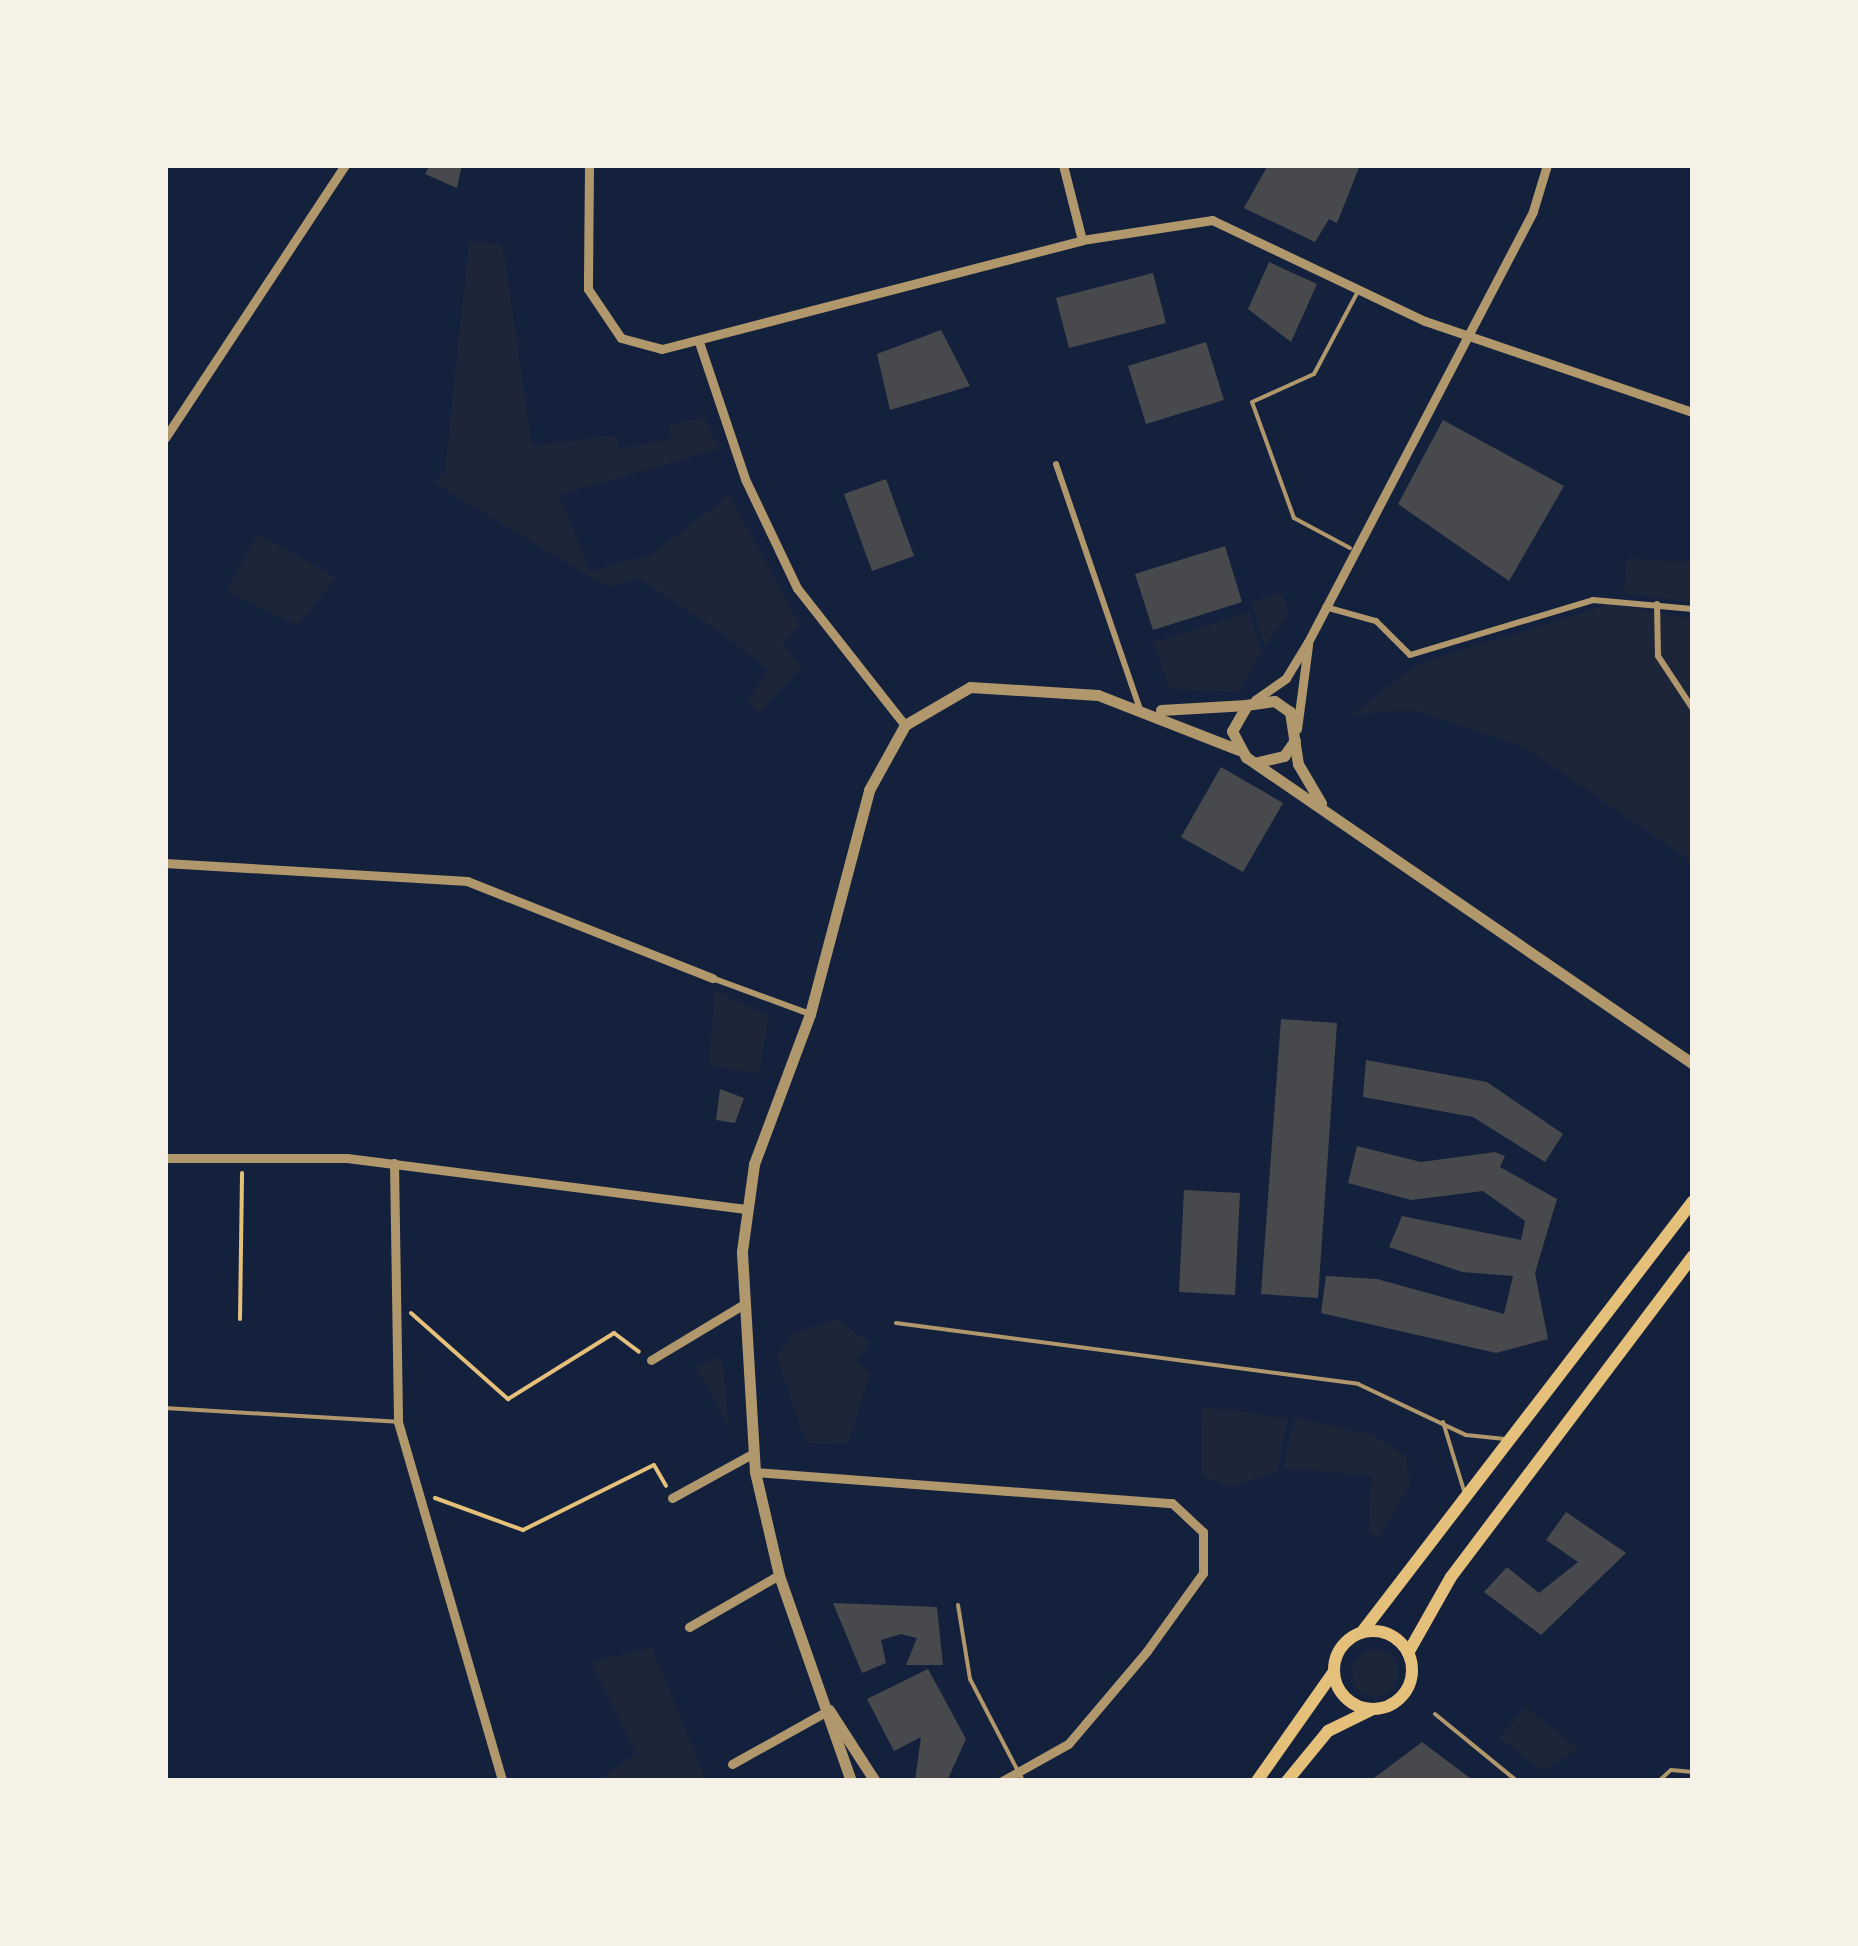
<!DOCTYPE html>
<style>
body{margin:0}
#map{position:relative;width:1858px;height:1946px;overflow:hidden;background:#14213d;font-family:Quicksand,sans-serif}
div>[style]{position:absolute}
.green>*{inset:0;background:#1d2539}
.round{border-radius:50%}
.building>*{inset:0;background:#48494c}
.path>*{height:4px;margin:-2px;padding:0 2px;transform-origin:2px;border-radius:2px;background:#e5c07b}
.service>*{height:4px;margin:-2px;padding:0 2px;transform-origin:2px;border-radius:2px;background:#b1986c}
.pedestrian>*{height:6px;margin:-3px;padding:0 3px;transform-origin:3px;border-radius:3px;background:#b1986c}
.minor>*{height:9px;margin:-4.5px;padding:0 4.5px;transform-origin:4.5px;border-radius:4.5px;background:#b1986c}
.tertiary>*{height:11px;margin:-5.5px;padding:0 5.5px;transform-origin:5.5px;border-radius:5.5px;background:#b1986c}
.secondary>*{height:12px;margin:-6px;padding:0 6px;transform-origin:6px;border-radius:6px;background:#e5c07b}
.secondary>.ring{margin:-6px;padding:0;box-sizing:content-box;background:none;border:12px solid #e5c07b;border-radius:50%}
span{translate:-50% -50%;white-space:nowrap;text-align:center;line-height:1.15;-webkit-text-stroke:10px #f6f1e7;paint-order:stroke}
.frame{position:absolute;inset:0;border:168px solid #f6f1e7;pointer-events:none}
</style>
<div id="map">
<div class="green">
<i style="clip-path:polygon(469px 241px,503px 246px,532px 446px,615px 435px,620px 448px,672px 439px,669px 425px,705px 418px,719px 449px,559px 495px,590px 571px,650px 555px,729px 495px,800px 625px,782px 644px,802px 667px,760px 712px,747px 703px,768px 669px,720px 632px,638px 578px,607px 587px,434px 483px,445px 470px)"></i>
<i style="clip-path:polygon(258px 534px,336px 577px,298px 626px,226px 591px)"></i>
<i style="clip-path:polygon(1627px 558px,1693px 562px,1693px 603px,1623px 593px)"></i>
<i style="clip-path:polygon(1282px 592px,1288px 614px,1265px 647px,1251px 602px)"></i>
<i style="clip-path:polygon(1610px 604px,1693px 619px,1693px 862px,1523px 747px,1414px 710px,1351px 715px,1418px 664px)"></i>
<i style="clip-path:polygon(1249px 613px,1262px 652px,1238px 692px,1170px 689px,1153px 642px)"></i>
<i style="clip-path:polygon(715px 991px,769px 1016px,759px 1074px,709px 1065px)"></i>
<i style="clip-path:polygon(836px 1319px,870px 1342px,857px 1361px,870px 1373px,848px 1444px,806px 1443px,777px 1357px,792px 1333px)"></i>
<i style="clip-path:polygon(722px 1356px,729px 1428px,696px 1367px)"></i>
<i style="clip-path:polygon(1202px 1407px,1288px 1418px,1277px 1471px,1231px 1487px,1201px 1476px)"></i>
<i style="clip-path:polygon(1295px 1418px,1371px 1434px,1406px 1456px,1410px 1484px,1378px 1540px,1368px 1530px,1372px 1476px,1283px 1468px)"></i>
<i style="clip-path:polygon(652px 1647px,706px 1781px,597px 1781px,636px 1753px,591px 1662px)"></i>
<i class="round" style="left:1352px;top:1650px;width:46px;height:46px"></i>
<i style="clip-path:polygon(1525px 1707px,1579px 1749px,1542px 1771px,1499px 1738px)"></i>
</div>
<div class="building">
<i style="clip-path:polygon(430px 165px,462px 165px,457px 188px,425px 174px)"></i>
<i style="clip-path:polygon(1268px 165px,1360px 165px,1337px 223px,1329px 219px,1315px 242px,1244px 208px)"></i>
<i style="clip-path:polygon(1269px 262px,1317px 284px,1291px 342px,1248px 309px)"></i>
<i style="clip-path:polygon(1153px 273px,1166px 323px,1069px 348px,1056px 298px)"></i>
<i style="clip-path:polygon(941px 330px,970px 386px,890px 410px,877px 354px)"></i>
<i style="clip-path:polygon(1206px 342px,1224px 400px,1146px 424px,1128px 366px)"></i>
<i style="clip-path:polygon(1443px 420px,1564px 486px,1509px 581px,1398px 504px)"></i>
<i style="clip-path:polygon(886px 479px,914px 556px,872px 571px,844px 494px)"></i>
<i style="clip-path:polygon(1225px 546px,1242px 602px,1153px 630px,1135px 574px)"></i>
<i style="clip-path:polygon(1221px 767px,1283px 803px,1243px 872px,1181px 837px)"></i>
<i style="clip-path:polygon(1281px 1019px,1337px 1023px,1318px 1298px,1261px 1294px)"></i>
<i style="clip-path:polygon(1366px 1060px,1487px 1082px,1563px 1134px,1545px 1162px,1473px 1117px,1363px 1097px)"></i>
<i style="clip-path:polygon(720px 1089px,744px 1098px,735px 1123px,716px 1120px)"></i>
<i style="clip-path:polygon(1357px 1146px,1421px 1162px,1495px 1152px,1505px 1156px,1500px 1167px,1557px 1199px,1535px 1273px,1548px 1339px,1496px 1353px,1321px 1313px,1326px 1276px,1377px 1279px,1504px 1314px,1513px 1276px,1462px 1272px,1389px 1247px,1402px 1216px,1521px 1240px,1525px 1221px,1483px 1191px,1411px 1200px,1348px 1183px)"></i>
<i style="clip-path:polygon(1184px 1190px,1240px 1193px,1235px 1295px,1179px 1292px)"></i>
<i style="clip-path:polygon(1566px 1512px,1626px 1553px,1541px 1635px,1484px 1592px,1507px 1567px,1539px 1593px,1578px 1562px,1546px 1540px)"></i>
<i style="clip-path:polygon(833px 1603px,937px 1607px,943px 1665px,906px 1665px,917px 1638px,901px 1634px,881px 1640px,886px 1663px,862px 1673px)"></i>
<i style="clip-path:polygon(928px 1669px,966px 1739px,947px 1781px,915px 1781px,921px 1737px,894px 1751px,867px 1699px)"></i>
<i style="clip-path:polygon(1422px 1742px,1474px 1781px,1370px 1781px)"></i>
</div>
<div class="path">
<i style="left:411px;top:1313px;width:130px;rotate:41.6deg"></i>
<i style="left:508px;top:1399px;width:125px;rotate:-31.9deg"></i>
<i style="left:614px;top:1333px;width:31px;rotate:37deg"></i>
<i style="left:240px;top:1319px;width:146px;rotate:-89.2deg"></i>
<i style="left:435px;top:1498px;width:94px;rotate:20deg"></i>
<i style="left:523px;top:1530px;width:146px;rotate:-26.4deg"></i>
<i style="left:654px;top:1465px;width:24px;rotate:60deg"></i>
</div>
<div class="service">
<i style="left:1350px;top:548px;width:64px;rotate:-151.8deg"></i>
<i style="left:1294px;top:518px;width:123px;rotate:-109.9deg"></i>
<i style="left:1252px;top:402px;width:68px;rotate:-24.3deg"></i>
<i style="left:1314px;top:374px;width:92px;rotate:-62deg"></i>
<i style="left:896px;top:1323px;width:466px;rotate:7.5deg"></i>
<i style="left:1358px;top:1384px;width:119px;rotate:25.3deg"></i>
<i style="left:1466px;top:1435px;width:39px;rotate:6deg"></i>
<i style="left:165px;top:1408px;width:233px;rotate:3.4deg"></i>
<i style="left:1443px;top:1422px;width:75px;rotate:73deg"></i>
<i style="left:958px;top:1605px;width:75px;rotate:80.8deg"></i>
<i style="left:970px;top:1679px;width:115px;rotate:62.5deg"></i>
<i style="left:1435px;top:1714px;width:106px;rotate:39.3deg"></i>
<i style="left:1659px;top:1781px;width:16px;rotate:-43deg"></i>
<i style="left:1671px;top:1770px;width:22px;rotate:5deg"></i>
</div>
<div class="pedestrian">
<i style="left:1056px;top:464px;width:257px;rotate:71.1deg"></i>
<i style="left:1657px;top:604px;width:52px;rotate:88.9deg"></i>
<i style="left:1658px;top:656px;width:64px;rotate:56.6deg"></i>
<i style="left:1325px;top:607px;width:53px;rotate:15.4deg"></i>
<i style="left:1376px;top:621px;width:48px;rotate:45deg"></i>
<i style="left:1410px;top:655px;width:191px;rotate:-16.7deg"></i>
<i style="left:1593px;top:600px;width:100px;rotate:5.1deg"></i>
<i style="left:712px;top:978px;width:104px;rotate:20.2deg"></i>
</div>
<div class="minor">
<i style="left:589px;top:165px;width:124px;rotate:90.5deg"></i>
<i style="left:588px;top:289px;width:59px;rotate:56deg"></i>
<i style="left:621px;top:338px;width:42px;rotate:15deg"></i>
<i style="left:662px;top:349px;width:434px;rotate:-14.5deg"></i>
<i style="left:1082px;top:240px;width:132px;rotate:-8.7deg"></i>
<i style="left:1212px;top:220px;width:236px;rotate:25.4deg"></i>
<i style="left:1425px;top:321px;width:283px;rotate:18.8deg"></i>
<i style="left:1063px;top:165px;width:77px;rotate:75.8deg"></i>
<i style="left:700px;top:345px;width:141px;rotate:71.4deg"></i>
<i style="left:745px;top:479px;width:121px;rotate:64.5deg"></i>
<i style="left:797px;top:588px;width:174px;rotate:51.8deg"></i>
<i style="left:165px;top:438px;width:327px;rotate:-56.6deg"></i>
<i style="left:1255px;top:700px;width:38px;rotate:-35deg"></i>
<i style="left:1286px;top:678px;width:42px;rotate:-58.6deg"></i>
<i style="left:1308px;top:642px;width:486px;rotate:-62.4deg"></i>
<i style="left:1533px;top:211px;width:48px;rotate:-73.1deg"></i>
<i style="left:1297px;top:729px;width:85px;rotate:-82.5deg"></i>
<i style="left:165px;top:863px;width:303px;rotate:3.4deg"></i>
<i style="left:467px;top:881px;width:264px;rotate:21.6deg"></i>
<i style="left:165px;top:1158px;width:182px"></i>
<i style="left:347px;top:1158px;width:400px;rotate:7.3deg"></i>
<i style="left:394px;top:1163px;width:259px;rotate:89.1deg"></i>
<i style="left:398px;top:1422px;width:374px;rotate:73.8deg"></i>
<i style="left:651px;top:1360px;width:105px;rotate:-31deg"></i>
<i style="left:755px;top:1472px;width:418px;rotate:4.3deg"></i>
<i style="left:1172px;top:1503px;width:42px;rotate:43.1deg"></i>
<i style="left:1203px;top:1532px;width:41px;rotate:90deg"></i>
<i style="left:1203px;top:1573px;width:96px;rotate:125.7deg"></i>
<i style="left:1147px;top:1651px;width:122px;rotate:130.3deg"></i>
<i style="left:1068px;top:1744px;width:76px;rotate:150.7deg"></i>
<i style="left:672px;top:1498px;width:91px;rotate:-28.8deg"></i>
<i style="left:689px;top:1627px;width:104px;rotate:-30deg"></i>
<i style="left:732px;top:1764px;width:111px;rotate:-29.1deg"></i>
</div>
<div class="tertiary">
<i style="left:1161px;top:710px;width:86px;rotate:-3.3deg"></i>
<i style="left:1258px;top:762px;width:27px;rotate:-13deg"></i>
<i style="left:1284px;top:756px;width:19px;rotate:-55deg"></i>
<i style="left:1321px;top:803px;width:45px;rotate:-120.5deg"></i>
<i style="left:1298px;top:764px;width:53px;rotate:-98.7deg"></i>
<i style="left:1290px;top:712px;width:19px;rotate:-145deg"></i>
<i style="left:1274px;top:701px;width:27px;rotate:172deg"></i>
<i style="left:1247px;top:705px;width:30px;rotate:120deg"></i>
<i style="left:1232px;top:731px;width:30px;rotate:62deg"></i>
<i style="left:1246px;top:757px;width:542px;rotate:34.48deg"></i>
<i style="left:829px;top:1710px;width:85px;rotate:57.1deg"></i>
<i style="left:851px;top:1781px;width:218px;rotate:-109.3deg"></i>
<i style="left:779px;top:1575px;width:106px;rotate:-103.1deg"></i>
<i style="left:755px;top:1472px;width:221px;rotate:-93.4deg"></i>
<i style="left:742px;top:1251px;width:88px;rotate:-82.1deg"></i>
<i style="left:754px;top:1164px;width:160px;rotate:-69.5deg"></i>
<i style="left:810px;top:1014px;width:232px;rotate:-75.2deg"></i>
<i style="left:869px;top:790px;width:74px;rotate:-61deg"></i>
<i style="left:905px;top:725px;width:75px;rotate:-30.3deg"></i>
<i style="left:970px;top:687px;width:128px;rotate:3.6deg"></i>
<i style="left:1098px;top:695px;width:151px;rotate:21.3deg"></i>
</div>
<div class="secondary">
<i class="ring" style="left:1334px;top:1631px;width:66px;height:66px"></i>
<i style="left:1362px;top:1632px;width:543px;rotate:-52.48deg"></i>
<i style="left:1408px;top:1653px;width:87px;rotate:-60.5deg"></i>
<i style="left:1451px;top:1577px;width:402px;rotate:-53deg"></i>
<i style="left:1257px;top:1781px;width:132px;rotate:-54.9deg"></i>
<i style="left:1287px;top:1781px;width:65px;rotate:-50.6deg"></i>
<i style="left:1328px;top:1731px;width:48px;rotate:-26deg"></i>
</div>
<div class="frame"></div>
</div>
